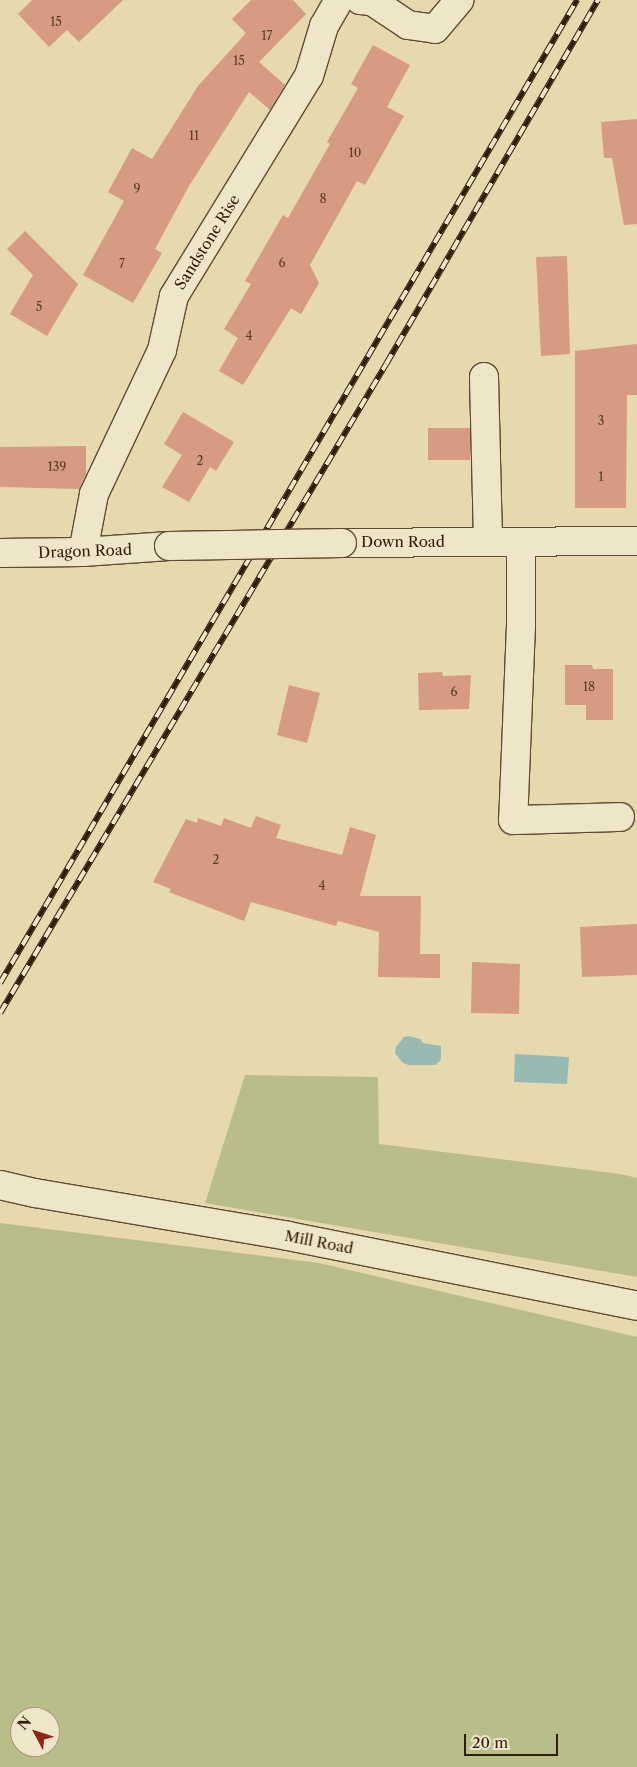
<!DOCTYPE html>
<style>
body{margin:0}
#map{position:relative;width:637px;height:1767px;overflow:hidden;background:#e7d9ae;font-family:"Libre Caslon Text",serif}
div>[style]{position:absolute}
.green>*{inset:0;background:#b9be88}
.water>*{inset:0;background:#98b9b2}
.building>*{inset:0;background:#d79a82}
.roads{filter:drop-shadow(1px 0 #5e4c32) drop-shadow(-1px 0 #5e4c32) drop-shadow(0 1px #5e4c32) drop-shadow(0 -1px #5e4c32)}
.minor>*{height:28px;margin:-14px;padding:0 14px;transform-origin:14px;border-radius:14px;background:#efe6ca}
.rail>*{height:5.5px;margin-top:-2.75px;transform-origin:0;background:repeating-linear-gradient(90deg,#efe6ca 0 11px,#301d09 0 22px);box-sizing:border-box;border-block:1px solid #301d09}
.bridges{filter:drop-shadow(1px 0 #5e4c32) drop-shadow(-1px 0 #5e4c32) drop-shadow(0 1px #5e4c32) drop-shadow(0 -1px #5e4c32)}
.minor-bridge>*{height:28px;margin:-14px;padding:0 14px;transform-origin:14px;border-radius:14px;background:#efe6ca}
span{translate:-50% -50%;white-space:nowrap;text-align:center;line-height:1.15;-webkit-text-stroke:4px #efe6ca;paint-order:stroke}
.number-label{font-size:12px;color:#5a3c27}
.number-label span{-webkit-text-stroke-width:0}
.street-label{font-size:15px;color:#301d09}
.north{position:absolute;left:10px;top:1707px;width:50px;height:50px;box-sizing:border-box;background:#efe6ca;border:1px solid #a3967d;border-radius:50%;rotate:310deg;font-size:14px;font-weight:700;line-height:20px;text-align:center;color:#301d09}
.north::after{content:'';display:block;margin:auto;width:18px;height:22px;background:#8f2418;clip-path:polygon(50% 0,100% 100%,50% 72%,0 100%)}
.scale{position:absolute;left:464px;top:1734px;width:94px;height:22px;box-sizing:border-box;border:2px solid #301d09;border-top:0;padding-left:6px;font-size:15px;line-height:18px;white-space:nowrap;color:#301d09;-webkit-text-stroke:4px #efe6ca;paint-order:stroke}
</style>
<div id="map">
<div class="green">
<i style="clip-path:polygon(245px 1075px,378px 1077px,379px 1144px,621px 1174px,637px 1178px,637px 1277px,205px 1203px)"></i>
<i style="clip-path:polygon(evenodd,0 1223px,319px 1263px,637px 1337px,637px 1767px,0 1767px,0 1223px,20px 1717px,50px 1717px,50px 1747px,20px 1747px,20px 1717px)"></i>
</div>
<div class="water">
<i style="clip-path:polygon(409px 1036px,420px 1039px,423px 1043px,441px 1046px,441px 1059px,439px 1062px,435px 1065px,408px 1065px,402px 1062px,395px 1053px,396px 1047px,404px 1037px)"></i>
<i style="clip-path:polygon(515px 1054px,569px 1057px,567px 1084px,514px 1082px)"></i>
</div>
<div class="building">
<i style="clip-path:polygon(32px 0,123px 0,79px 42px,67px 30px,49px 47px,18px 14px)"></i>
<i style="clip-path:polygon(251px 0,293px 0,306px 14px,259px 62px,285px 85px,270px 110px,249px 92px,189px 186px,155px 249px,162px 253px,133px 303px,83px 275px,124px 201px,108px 192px,132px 148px,152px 159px,198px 86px,246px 33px,232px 19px)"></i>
<i style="clip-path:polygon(373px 45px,410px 65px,387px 107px,404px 116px,365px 185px,357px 181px,310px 265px,319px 283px,301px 314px,291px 308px,243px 385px,219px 371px,238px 338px,224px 329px,251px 284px,245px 281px,283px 215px,288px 218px,330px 144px,327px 142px,358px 88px,351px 84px)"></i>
<i style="clip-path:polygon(637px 119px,637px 224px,624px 225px,612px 158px,604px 158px,601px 122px)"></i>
<i style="clip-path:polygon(25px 231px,78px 284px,47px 336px,10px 314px,33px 275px,7px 249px)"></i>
<i style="clip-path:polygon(567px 256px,570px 354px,541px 356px,536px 257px)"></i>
<i style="clip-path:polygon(637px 344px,637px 395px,627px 395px,626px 508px,575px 508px,575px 351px)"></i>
<i style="clip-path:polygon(183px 412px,234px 442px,216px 471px,210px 467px,189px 502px,162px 487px,182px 455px,164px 444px)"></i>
<i style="clip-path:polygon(428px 428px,470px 428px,470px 460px,428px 460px)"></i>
<i style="clip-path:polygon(86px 446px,86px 474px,79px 489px,0 487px,0 447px)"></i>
<i style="clip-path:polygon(565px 665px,592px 665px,593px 669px,613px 669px,613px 720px,586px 720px,586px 705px,565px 705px)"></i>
<i style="clip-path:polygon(442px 672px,443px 676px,471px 675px,469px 709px,419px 710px,418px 673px)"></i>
<i style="clip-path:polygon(289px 685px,320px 693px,307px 743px,277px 735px)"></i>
<i style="clip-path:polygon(256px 816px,281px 825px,276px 838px,342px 855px,350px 827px,376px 835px,360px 896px,421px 896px,420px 954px,440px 954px,440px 978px,378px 977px,379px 932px,338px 921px,336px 926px,251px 902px,244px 921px,169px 892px,171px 889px,153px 882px,186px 819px,197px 823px,198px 818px,221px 826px,224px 818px,251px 828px)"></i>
<i style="clip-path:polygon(637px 924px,637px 975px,582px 977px,580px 927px)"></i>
<i style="clip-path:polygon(472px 962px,520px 964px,519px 1014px,471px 1013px)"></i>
</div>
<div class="roads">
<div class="minor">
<i style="left:360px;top:0;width:12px;rotate:5deg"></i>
<i style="left:372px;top:1px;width:43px;rotate:33.7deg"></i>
<i style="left:408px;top:25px;width:27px;rotate:8deg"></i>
<i style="left:435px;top:29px;width:38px;rotate:-50deg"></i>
<i style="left:484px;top:377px;width:165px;rotate:88.6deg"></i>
<i style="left:521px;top:542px;width:83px;rotate:90deg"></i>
<i style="left:521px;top:625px;width:195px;rotate:92.3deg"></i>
<i style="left:513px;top:820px;width:107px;rotate:-1.6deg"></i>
<i style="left:342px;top:543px;width:295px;rotate:-0.4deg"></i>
<i style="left:83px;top:552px;width:59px;rotate:-79.3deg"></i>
<i style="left:94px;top:494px;width:159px;rotate:-64.7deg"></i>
<i style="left:162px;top:350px;width:55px;rotate:-77.5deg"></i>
<i style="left:174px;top:296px;width:258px;rotate:-58.5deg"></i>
<i style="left:309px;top:76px;width:52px;rotate:-73.3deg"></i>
<i style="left:324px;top:26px;width:30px;rotate:-60deg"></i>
<i style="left:0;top:553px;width:83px;rotate:-0.7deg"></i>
<i style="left:83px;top:552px;width:86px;rotate:-4deg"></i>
<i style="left:0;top:1185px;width:36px;rotate:13deg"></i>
<i style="left:35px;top:1193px;width:257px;rotate:9.6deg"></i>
<i style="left:288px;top:1236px;width:356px;rotate:11.3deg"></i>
</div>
</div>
<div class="rail">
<i style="left:0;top:983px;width:1140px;rotate:-59.59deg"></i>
<i style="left:0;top:1013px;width:755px;rotate:-59.26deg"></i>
<i style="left:386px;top:364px;width:421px;rotate:-59.8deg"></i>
</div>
<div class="bridges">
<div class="minor-bridge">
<i style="left:169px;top:546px;width:173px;rotate:-1deg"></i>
</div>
</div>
<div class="number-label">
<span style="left:56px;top:22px">15</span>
<span style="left:267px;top:36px">17</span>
<span style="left:239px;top:61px">15</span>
<span style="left:194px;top:136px">11</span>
<span style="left:355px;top:153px">10</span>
<span style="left:137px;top:189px">9</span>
<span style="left:323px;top:199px">8</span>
<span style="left:282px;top:263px">6</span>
<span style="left:122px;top:264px">7</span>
<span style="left:39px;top:307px">5</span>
<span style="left:249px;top:336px">4</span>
<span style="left:601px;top:421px">3</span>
<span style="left:200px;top:461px">2</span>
<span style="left:57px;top:467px">139</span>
<span style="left:601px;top:477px">1</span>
<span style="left:589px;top:687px">18</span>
<span style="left:454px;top:692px">6</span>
<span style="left:216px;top:860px">2</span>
<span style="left:322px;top:886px">4</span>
</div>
<div class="street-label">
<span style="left:207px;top:242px;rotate:-58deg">Sandstone Rise</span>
<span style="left:403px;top:542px">Down Road</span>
<span style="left:85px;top:551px;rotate:-2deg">Dragon Road</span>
<span style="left:319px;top:1242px;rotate:11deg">Mill Road</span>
</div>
<div class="north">N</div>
<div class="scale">20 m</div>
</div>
